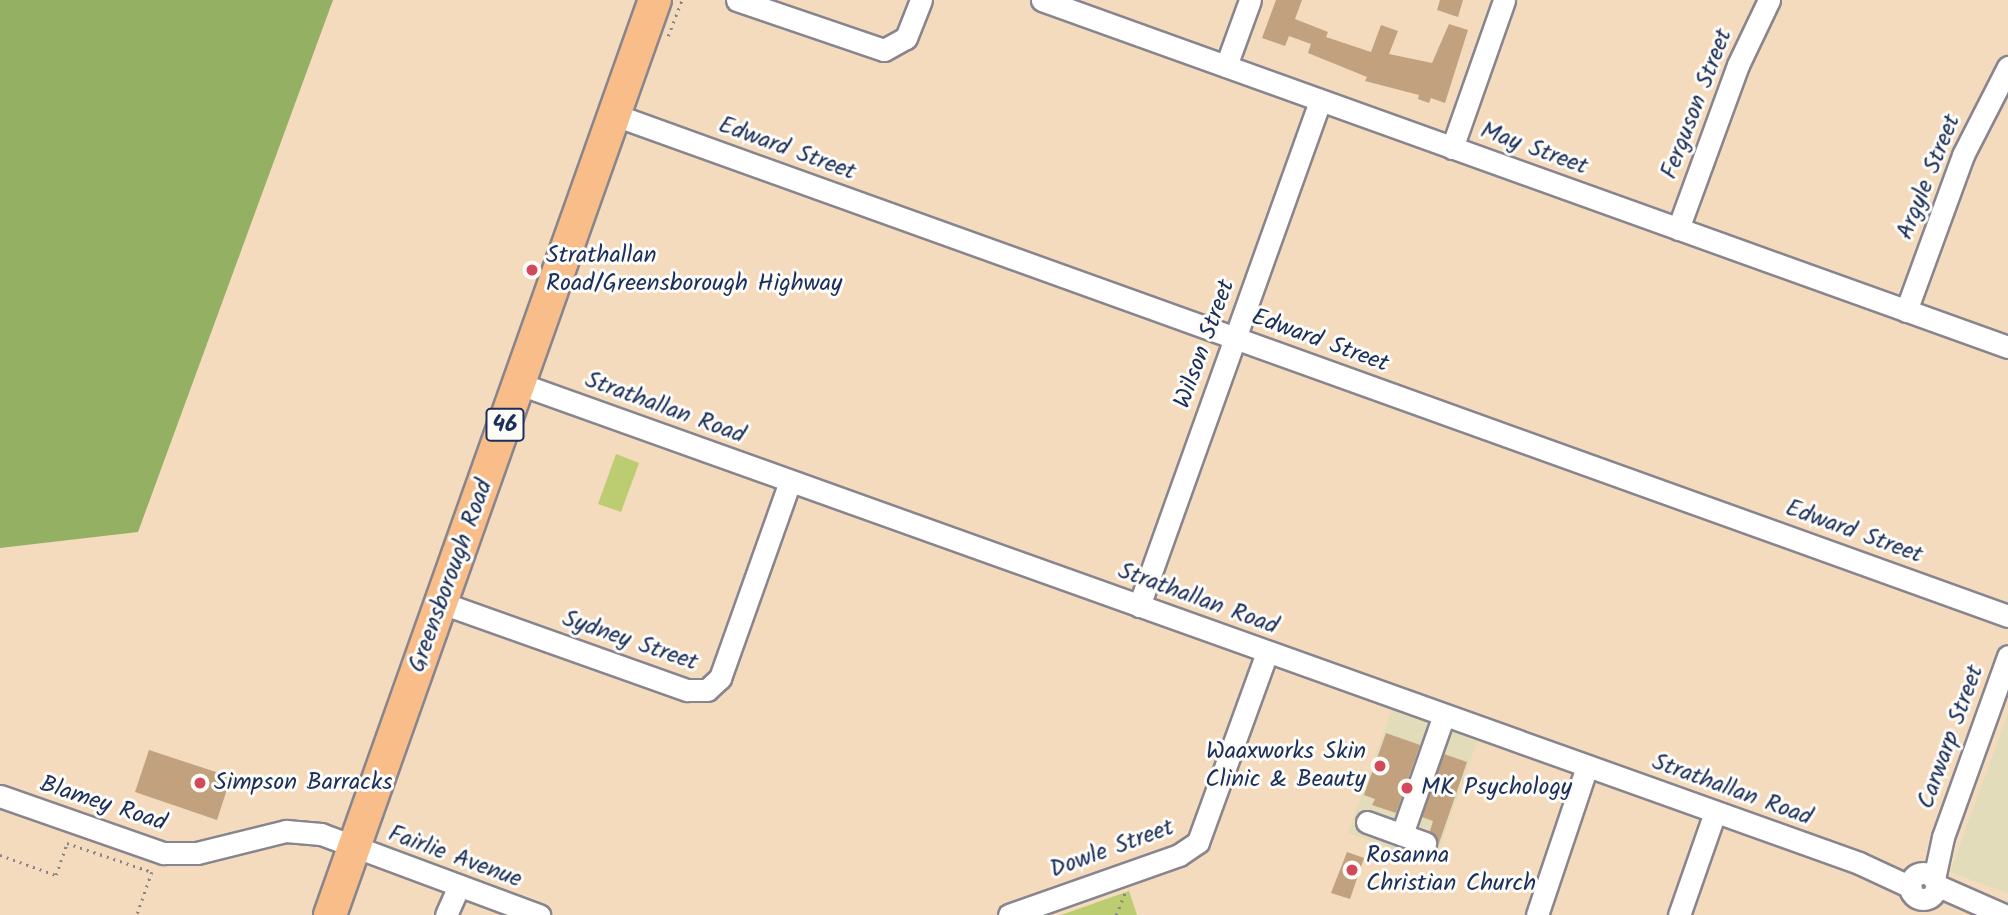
<!DOCTYPE html>
<style>
body{margin:0}
#map{position:relative;width:2008px;height:915px;overflow:hidden;background:#f4dbbe;font-family:Kalam,sans-serif}
div>[style]{position:absolute}
.built>*{inset:0;background:#e3dcba}
.green>*{inset:0;background:#bbcd70}
.forest>*{inset:0;background:#94b062}
.building>*{inset:0;background:#c1a17e}
.path>*{height:2.5px;margin-top:-1.25px;transform-origin:0;background:repeating-linear-gradient(90deg,#88858e 0 2px,transparent 0 7px)}
.roads{filter:drop-shadow(2px 0 #88858e) drop-shadow(-2px 0 #88858e) drop-shadow(0 2px #88858e) drop-shadow(0 -2px #88858e)}
.minor>*{height:21px;margin:-10.5px;padding:0 10.5px;transform-origin:10.5px;border-radius:10.5px;background:#fff}
.minor>.ring{margin:-10.5px;padding:0;box-sizing:content-box;background:none;border:21px solid #fff;border-radius:50%}
.highway>*{height:32px;margin:-16px;padding:0 16px;transform-origin:16px;border-radius:16px;background:#f8bd89}
.dots>*{width:19px;height:19px;translate:-50% -50%;box-sizing:border-box;border:4px solid #fdfcf7;border-radius:50%}
span{translate:-50% -50%;white-space:nowrap;text-align:center;line-height:1.15;-webkit-text-stroke:6px #fdfcf7;paint-order:stroke}
.shield-label span{padding:2px 5px;background:#fdfcf7;border:2px solid;border-radius:5px;-webkit-text-stroke-width:0}
.shield-label{font-size:23px;color:#1b2f5e;font-weight:700}
.street-label{font-size:24px;color:#1b2f5e}
.poi-label{font-size:24px;color:#1b2f5e}
.left{translate:0 -50%;text-align:left}
.right{translate:-100% -50%;text-align:right}
</style>
<div id="map">
<div class="built">
<i style="clip-path:polygon(1393px 706px,1479px 736px,1434px 863px,1348px 833px)"></i>
<i style="clip-path:polygon(2008px 713px,2008px 893px,1950px 872px)"></i>
</div>
<div class="green">
<i style="clip-path:polygon(616px 454px,639px 463px,621px 512px,598px 504px)"></i>
<i style="clip-path:polygon(1129px 891px,1137px 915px,1061px 915px)"></i>
</div>
<div class="forest">
<i style="clip-path:polygon(0 0,333px 0,138px 532px,0 548px)"></i>
</div>
<div class="building">
<i style="clip-path:polygon(1276px 0,1302px 0,1295px 19px,1328px 32px,1326px 37px,1371px 52px,1381px 25px,1398px 31px,1389px 54px,1432px 63px,1449px 24px,1468px 30px,1445px 103px,1431px 98px,1429px 103px,1418px 99px,1419px 95px,1365px 81px,1367px 77px,1308px 53px,1311px 44px,1289px 36px,1285px 46px,1262px 38px)"></i>
<i style="clip-path:polygon(1440px 0,1463px 0,1458px 17px,1437px 10px)"></i>
<i style="clip-path:polygon(1386px 733px,1420px 745px,1396px 813px,1372px 805px,1375px 799px,1364px 795px)"></i>
<i style="clip-path:polygon(149px 750px,231px 777px,217px 820px,135px 792px)"></i>
<i style="clip-path:polygon(1444px 754px,1467px 762px,1438px 846px,1430px 831px,1433px 821px,1422px 817px)"></i>
<i style="clip-path:polygon(1347px 852px,1364px 858px,1350px 899px,1331px 893px)"></i>
</div>
<div class="path">
<i style="left:668px;top:36px;width:39px;rotate:-69deg"></i>
<i style="left:0;top:855px;width:59px;rotate:19.7deg"></i>
<i style="left:56px;top:875px;width:34px;rotate:-71deg"></i>
<i style="left:67px;top:843px;width:90px;rotate:18.8deg"></i>
<i style="left:152px;top:872px;width:46px;rotate:109.2deg"></i>
<i style="left:1116px;top:915px;width:24px;rotate:-68deg"></i>
</div>
<div class="roads">
<div class="minor">
<i style="left:737px;top:0;width:155px;rotate:18.8deg"></i>
<i style="left:884px;top:50px;width:25px;rotate:-29deg"></i>
<i style="left:906px;top:38px;width:41px;rotate:-68.5deg"></i>
<i style="left:1042px;top:0;width:1026px;rotate:19.76deg"></i>
<i style="left:1226px;top:66px;width:70px;rotate:-70deg"></i>
<i style="left:615px;top:115px;width:1480px;rotate:19.78deg"></i>
<i style="left:1452px;top:148px;width:157px;rotate:-70.6deg"></i>
<i style="left:1678px;top:229px;width:175px;rotate:-69.9deg"></i>
<i style="left:1738px;top:65px;width:72px;rotate:-64.5deg"></i>
<i style="left:1906px;top:311px;width:166px;rotate:-69.9deg"></i>
<i style="left:1963px;top:155px;width:99px;rotate:-62.9deg"></i>
<i style="left:520px;top:384px;width:1422px;rotate:19.68deg"></i>
<i style="left:1859px;top:863px;width:57px;rotate:24.8deg"></i>
<i style="left:442px;top:603px;width:260px;rotate:19.6deg"></i>
<i style="left:687px;top:690px;width:20px"></i>
<i style="left:707px;top:690px;width:18px;rotate:-43deg"></i>
<i style="left:720px;top:678px;width:209px;rotate:-70.4deg"></i>
<i style="left:1139px;top:606px;width:536px;rotate:-70.28deg"></i>
<i style="left:0;top:796px;width:173px;rotate:19.3deg"></i>
<i style="left:163px;top:853px;width:34px"></i>
<i style="left:197px;top:853px;width:92px;rotate:-13.9deg"></i>
<i style="left:286px;top:831px;width:35px;rotate:5deg"></i>
<i style="left:321px;top:834px;width:233px;rotate:20.4deg"></i>
<i style="left:1367px;top:822px;width:62px;rotate:19.9deg"></i>
<i style="left:1402px;top:834px;width:126px;rotate:-70.6deg"></i>
<i class="ring" style="left:1910px;top:873px;width:5px;height:5px"></i>
<i style="left:1934px;top:879px;width:43px;rotate:-77.9deg"></i>
<i style="left:1943px;top:837px;width:192px;rotate:-70.2deg"></i>
<i style="left:1936px;top:885px;width:74px;rotate:23.8deg"></i>
<i style="left:446px;top:915px;width:32px;rotate:-66deg"></i>
<i style="left:1009px;top:915px;width:180px;rotate:-19.4deg"></i>
<i style="left:1179px;top:855px;width:23px;rotate:-34deg"></i>
<i style="left:1198px;top:842px;width:202px;rotate:-70deg"></i>
<i style="left:1537px;top:915px;width:157px;rotate:-71.4deg"></i>
<i style="left:1679px;top:915px;width:109px;rotate:-70.7deg"></i>
</div>
<div class="highway">
<i style="left:330px;top:915px;width:971px;rotate:-70.45deg"></i>
</div>
</div>
<div class="dots">
<i style="left:532px;top:270px;background:#d1495b"></i>
<i style="left:1380px;top:766px;background:#d1495b"></i>
<i style="left:200px;top:783px;background:#d1495b"></i>
<i style="left:1407px;top:788px;background:#d1495b"></i>
<i style="left:1352px;top:870px;background:#d1495b"></i>
</div>
<div class="shield-label">
<span style="left:505px;top:425px">46</span>
</div>
<div class="street-label">
<span style="left:1697px;top:104px;rotate:-69deg">Ferguson Street</span>
<span style="left:787px;top:149px;rotate:20deg">Edward Street</span>
<span style="left:1534px;top:149px;rotate:20deg">May Street</span>
<span style="left:1929px;top:177px;rotate:-68deg">Argyle Street</span>
<span style="left:1320px;top:341px;rotate:20deg">Edward Street</span>
<span style="left:1205px;top:344px;rotate:-70deg">Wilson Street</span>
<span style="left:665px;top:408px;rotate:20deg">Strathallan Road</span>
<span style="left:1854px;top:532px;rotate:20deg">Edward Street</span>
<span style="left:451px;top:576px;rotate:-70deg">Greensborough Road</span>
<span style="left:1198px;top:599px;rotate:20deg">Strathallan Road</span>
<span style="left:630px;top:641px;rotate:19deg">Sydney Street</span>
<span style="left:1951px;top:737px;rotate:-70deg">Carwarp Street</span>
<span style="left:1732px;top:790px;rotate:20deg">Strathallan Road</span>
<span style="left:103px;top:804px;rotate:18deg">Blamey Road</span>
<span style="left:1112px;top:849px;rotate:-20deg">Dowle Street</span>
<span style="left:455px;top:857px;rotate:20deg">Fairlie Avenue</span>
</div>
<div class="poi-label">
<span class="left" style="left:546px;top:270px">Strathallan<br>Road/Greensborough Highway</span>
<span class="right" style="left:1366px;top:766px">Waaxworks Skin<br>Clinic &amp; Beauty</span>
<span class="left" style="left:214px;top:783px">Simpson Barracks</span>
<span class="left" style="left:1421px;top:788px">MK Psychology</span>
<span class="left" style="left:1366px;top:870px">Rosanna<br>Christian Church</span>
</div>
</div>
